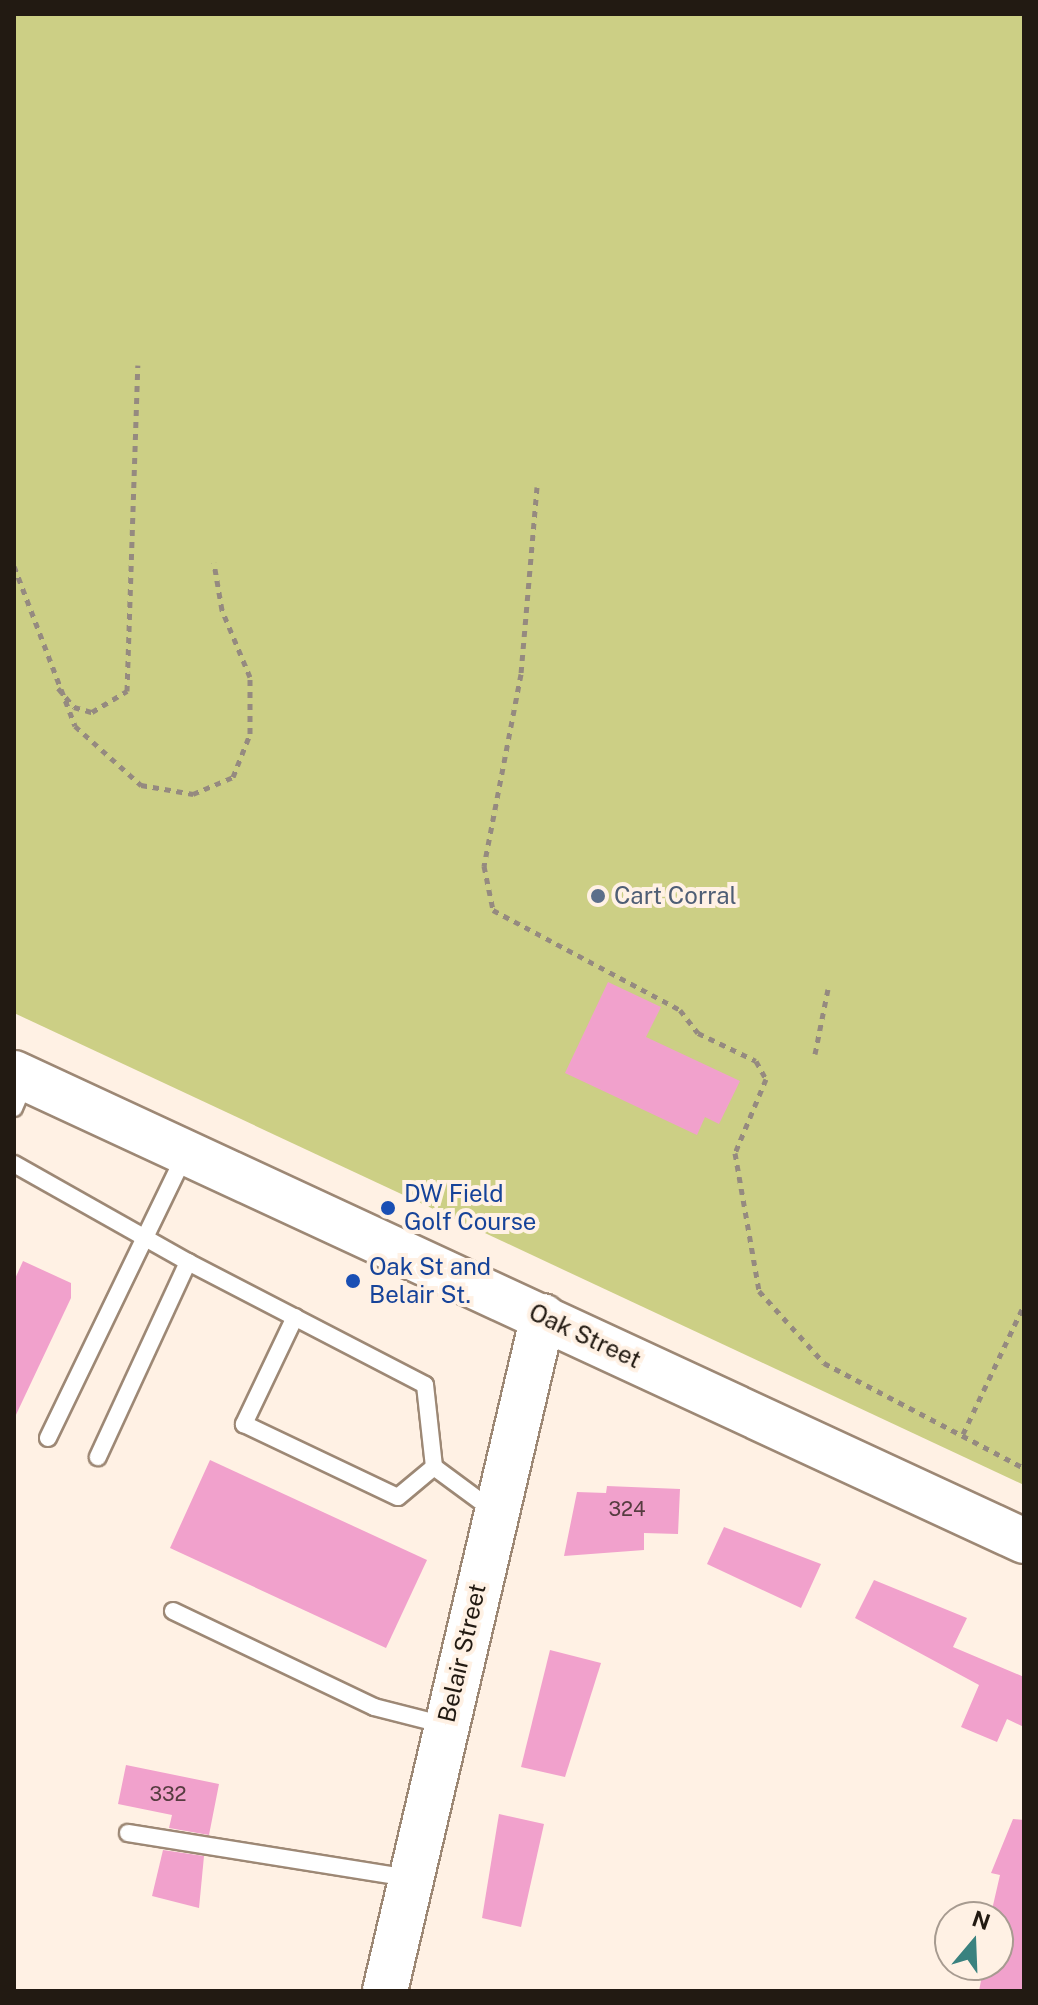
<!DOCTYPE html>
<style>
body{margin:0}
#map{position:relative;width:1038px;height:2005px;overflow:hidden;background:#fff1e4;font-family:"Public Sans",sans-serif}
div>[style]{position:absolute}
.green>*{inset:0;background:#cccf85}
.building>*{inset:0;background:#f1a1cc}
.path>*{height:5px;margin-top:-2.5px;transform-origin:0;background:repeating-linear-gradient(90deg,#958a80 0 6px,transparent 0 12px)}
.roads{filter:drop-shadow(2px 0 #9d8875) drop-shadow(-2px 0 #9d8875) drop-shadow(0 2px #9d8875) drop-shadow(0 -2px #9d8875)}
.service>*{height:16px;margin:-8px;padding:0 8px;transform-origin:8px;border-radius:8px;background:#fff}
.secondary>*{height:44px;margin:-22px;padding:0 22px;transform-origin:22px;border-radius:22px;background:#fff}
.dots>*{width:22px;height:22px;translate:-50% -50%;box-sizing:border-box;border:4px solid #fff1e4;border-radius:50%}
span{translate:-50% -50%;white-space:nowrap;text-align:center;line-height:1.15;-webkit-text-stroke:8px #fff1e4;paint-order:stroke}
.number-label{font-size:20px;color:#563c40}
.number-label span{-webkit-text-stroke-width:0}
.service-label{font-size:24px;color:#4e5e75}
.left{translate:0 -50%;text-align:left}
.transit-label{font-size:24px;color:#164399}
.street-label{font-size:24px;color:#221a12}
.frame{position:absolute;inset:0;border:16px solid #221a12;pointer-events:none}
.north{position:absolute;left:934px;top:1901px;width:80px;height:80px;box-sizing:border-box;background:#fff1e4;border:2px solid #a79b90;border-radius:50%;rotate:19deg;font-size:22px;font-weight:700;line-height:32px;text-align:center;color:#221a12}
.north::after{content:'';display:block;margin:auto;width:28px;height:36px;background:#3a827f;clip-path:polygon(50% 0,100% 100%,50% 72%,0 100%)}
</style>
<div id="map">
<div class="green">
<i style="clip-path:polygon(14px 14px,1024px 14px,1024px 1485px,14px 1013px)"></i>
</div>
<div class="building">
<i style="clip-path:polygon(608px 982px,661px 1007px,646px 1037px,740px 1081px,719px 1124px,705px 1117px,697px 1135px,565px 1073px)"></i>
<i style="clip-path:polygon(23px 1261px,71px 1283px,71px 1298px,14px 1419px,14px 1281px)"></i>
<i style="clip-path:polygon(210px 1460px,427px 1560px,386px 1648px,170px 1548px)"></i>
<i style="clip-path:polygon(607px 1486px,680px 1489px,678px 1534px,644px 1533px,644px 1550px,564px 1556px,577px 1492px,606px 1493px)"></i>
<i style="clip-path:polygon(724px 1527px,821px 1564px,801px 1608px,707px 1564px)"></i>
<i style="clip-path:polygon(874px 1580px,967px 1618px,953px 1647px,1024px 1677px,1024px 1727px,1007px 1719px,997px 1742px,961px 1727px,979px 1685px,855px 1618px)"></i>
<i style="clip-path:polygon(550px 1650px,601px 1663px,565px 1777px,521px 1767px)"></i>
<i style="clip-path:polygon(126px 1765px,219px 1784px,209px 1835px,169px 1828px,172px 1815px,118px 1804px)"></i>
<i style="clip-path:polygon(499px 1814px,544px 1824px,521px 1927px,482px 1918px)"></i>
<i style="clip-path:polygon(1013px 1819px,1024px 1820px,1024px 1991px,979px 1991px,984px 1965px,998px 1965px,998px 1915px,991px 1914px,1000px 1875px,991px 1873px)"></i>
<i style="clip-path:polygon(163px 1850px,204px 1856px,199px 1908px,152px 1896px)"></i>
</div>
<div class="path">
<i style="left:537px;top:487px;width:188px;rotate:94.9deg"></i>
<i style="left:521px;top:674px;width:196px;rotate:100.9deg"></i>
<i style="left:484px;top:866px;width:45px;rotate:78.4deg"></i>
<i style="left:493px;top:910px;width:212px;rotate:28.1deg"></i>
<i style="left:680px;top:1010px;width:29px;rotate:52deg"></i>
<i style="left:698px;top:1033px;width:64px;rotate:25.8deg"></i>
<i style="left:756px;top:1061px;width:21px;rotate:61deg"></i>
<i style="left:766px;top:1079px;width:80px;rotate:112.7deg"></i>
<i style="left:735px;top:1153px;width:140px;rotate:80.1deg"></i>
<i style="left:759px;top:1291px;width:97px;rotate:47.9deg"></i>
<i style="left:824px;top:1363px;width:226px;rotate:27.7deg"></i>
<i style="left:14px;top:566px;width:171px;rotate:69.1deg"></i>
<i style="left:75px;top:726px;width:89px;rotate:41.8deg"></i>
<i style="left:141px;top:785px;width:53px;rotate:9.8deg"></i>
<i style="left:193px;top:794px;width:43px;rotate:-23deg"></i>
<i style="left:233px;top:777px;width:46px;rotate:-68.4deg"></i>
<i style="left:250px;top:734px;width:57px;rotate:-90deg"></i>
<i style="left:250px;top:677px;width:73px;rotate:-112.7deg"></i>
<i style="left:222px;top:610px;width:48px;rotate:-99.7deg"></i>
<i style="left:58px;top:688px;width:25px;rotate:50deg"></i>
<i style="left:74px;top:707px;width:19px;rotate:16deg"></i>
<i style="left:92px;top:712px;width:41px;rotate:-31deg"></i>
<i style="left:127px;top:691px;width:326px;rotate:-88.1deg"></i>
<i style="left:815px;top:1054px;width:66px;rotate:-78.7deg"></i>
<i style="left:963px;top:1434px;width:143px;rotate:-64.7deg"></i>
</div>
<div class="roads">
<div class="service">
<i style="left:14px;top:1108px;width:30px;rotate:-67deg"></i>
<i style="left:14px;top:1164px;width:200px;rotate:29.4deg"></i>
<i style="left:188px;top:1262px;width:215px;rotate:114.8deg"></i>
<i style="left:188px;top:1262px;width:267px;rotate:27.4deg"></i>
<i style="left:425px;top:1385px;width:82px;rotate:83.7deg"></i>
<i style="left:434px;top:1467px;width:76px;rotate:36.4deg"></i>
<i style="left:295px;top:1317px;width:119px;rotate:115.5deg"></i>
<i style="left:244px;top:1424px;width:170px;rotate:25.4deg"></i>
<i style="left:398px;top:1497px;width:47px;rotate:-39.8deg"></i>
<i style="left:48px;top:1438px;width:315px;rotate:-64.2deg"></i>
<i style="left:173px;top:1611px;width:223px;rotate:25.5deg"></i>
<i style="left:374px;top:1707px;width:73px;rotate:14.2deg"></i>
<i style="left:128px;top:1833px;width:286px;rotate:9.1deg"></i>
</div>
<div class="secondary">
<i style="left:14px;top:1073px;width:1113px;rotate:24.86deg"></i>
<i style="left:385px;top:1991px;width:693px;rotate:-76.83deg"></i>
</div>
</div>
<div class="dots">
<i style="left:598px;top:896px;background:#5c6f8a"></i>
<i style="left:388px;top:1208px;background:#1a4fb4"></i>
<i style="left:353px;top:1281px;background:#1a4fb4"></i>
</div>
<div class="number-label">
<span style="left:627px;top:1509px">324</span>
<span style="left:168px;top:1794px">332</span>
</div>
<div class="service-label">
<span class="left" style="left:614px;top:896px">Cart Corral</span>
</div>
<div class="transit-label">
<span class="left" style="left:404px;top:1208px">DW Field<br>Golf Course</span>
<span class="left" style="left:369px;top:1281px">Oak St and<br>Belair St.</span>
</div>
<div class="street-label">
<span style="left:585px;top:1336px;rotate:25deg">Oak Street</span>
<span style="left:462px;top:1653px;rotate:-77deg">Belair Street</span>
</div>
<div class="frame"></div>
<div class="north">N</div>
</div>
